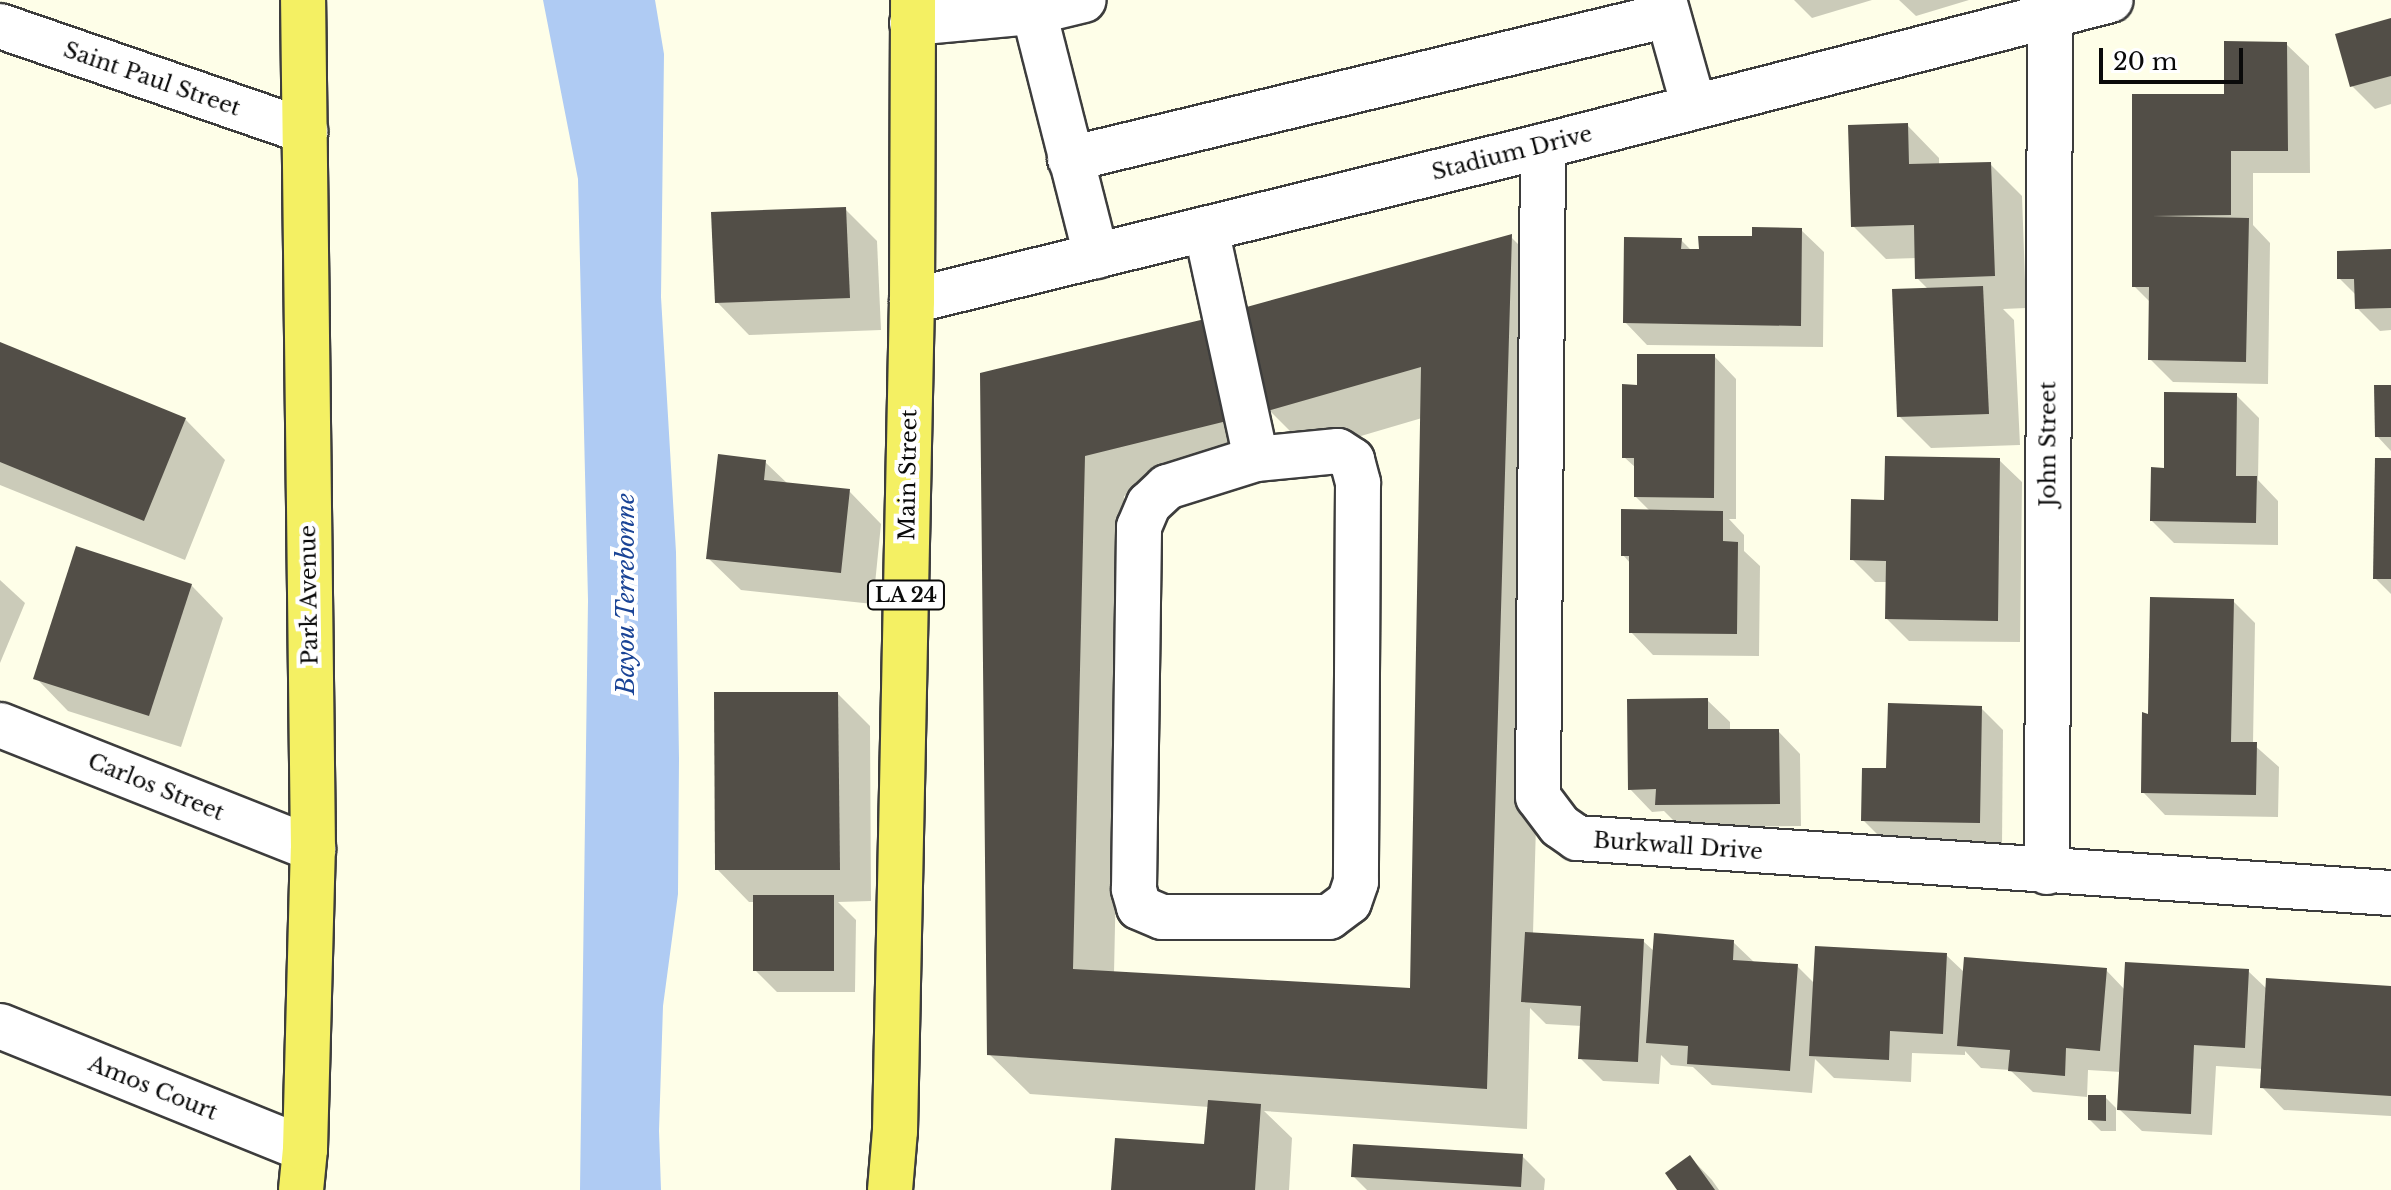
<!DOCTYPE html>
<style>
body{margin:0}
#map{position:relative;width:2391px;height:1190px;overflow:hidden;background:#fefee8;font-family:"Libre Baskerville",serif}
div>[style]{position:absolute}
.water>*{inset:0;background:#afcbf3}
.shadow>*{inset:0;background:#0003}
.building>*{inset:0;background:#524e47}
.roads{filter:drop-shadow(2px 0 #3d3d3d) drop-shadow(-2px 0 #3d3d3d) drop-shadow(0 2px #3d3d3d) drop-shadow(0 -2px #3d3d3d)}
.minor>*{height:44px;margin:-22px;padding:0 22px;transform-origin:22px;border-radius:22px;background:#fff}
.major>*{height:44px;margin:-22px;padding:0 22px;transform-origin:22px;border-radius:22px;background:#f4f063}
span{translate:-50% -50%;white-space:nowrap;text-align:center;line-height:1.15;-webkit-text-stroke:8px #fff;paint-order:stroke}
.shield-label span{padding:2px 6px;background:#fff;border:2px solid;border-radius:6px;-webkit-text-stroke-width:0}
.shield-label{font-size:20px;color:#0a0a0a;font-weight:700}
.street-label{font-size:22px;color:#0a0a0a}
.water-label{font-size:24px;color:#1a4496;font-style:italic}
.scale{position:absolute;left:2099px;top:48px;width:144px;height:36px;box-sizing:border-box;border:4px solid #0a0a0a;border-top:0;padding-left:10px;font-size:24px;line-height:28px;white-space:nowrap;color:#0a0a0a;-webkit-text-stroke:6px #fff;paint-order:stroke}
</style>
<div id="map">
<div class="water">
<i style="clip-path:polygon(543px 0,655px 0,664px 54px,661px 297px,676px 552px,679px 759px,678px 894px,663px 1006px,659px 1131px,661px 1190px,580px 1190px,588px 600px,578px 179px)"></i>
</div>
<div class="shadow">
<i style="clip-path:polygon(1794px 0,1872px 0,1812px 18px)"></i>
<i style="clip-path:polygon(1899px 0,1969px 0,1916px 16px)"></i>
<i style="clip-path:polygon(2391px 21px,2391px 104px,2375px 109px,2352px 86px)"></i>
<i style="clip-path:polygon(2286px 44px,2309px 66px,2310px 173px,2253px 173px,2253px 225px,2270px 243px,2268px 384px,2173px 382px,2150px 359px,2151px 303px,2134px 286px,2134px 96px,2226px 96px)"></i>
<i style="clip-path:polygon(1907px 125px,1939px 158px,1939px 165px,1990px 164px,2022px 196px,2026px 308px,2003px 309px,2014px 320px,2020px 445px,1931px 448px,1899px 416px,1929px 290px,1917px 278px,1917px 258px,1886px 259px,1853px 226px)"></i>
<i style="clip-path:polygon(845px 209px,877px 241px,881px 330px,749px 335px,717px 302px)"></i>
<i style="clip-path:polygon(1801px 230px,1824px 252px,1823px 347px,1647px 345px,1625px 322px,1681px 240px,1692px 251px,1700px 251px)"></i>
<i style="clip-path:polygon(1511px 237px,1551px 277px,1533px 934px,1643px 941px,1655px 952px,1733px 942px,1755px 963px,1797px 966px,1815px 984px,1946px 955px,1965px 973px,2106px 970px,2126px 991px,2248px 971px,2268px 990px,2391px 988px,2391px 1116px,2284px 1110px,2262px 1087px,2263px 1069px,2216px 1066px,2212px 1135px,2142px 1131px,2119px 1109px,2121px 1072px,2088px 1070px,2087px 1097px,2033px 1092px,2010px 1070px,1981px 1068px,1965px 1051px,1965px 1055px,1912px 1053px,1911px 1082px,1834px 1078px,1815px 1059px,1812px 1093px,1712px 1085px,1693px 1067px,1671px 1065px,1661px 1055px,1659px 1084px,1603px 1081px,1580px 1058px,1582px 1026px,1546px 1024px,1530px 1008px,1527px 1129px,1264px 1111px,1292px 1138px,1289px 1190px,1113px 1190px,1206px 1146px,1209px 1107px,1030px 1094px,989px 1054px,982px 375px,1209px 320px,1274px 459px,1124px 496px,1114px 974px,1412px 990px,1422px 418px,1310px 451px,1269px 410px,1246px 310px)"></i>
<i style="clip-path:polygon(2391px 251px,2391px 330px,2380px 331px,2357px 308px,2357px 296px,2339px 278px)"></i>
<i style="clip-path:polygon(0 344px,185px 419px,225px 460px,185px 560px,0 485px)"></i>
<i style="clip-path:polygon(1714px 356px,1736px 379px,1736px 519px,1729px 519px,1744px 535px,1744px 551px,1760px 566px,1759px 656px,1653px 655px,1631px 632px,1631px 564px,1623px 555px,1651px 512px,1636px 497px,1636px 468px,1624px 457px,1639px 387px)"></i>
<i style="clip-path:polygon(2391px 387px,2391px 451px,2377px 436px)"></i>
<i style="clip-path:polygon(2236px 395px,2259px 418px,2258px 480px,2278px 501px,2278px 545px,2174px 543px,2152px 521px,2166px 470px)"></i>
<i style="clip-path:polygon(1999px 460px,2022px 482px,2020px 642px,1909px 641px,1887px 619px,1887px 582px,1875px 582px,1852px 559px)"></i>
<i style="clip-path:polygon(2391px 460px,2391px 594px,2375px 578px)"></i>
<i style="clip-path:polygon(765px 462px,788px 484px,849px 491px,881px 524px,873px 604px,741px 590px,708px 558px)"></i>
<i style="clip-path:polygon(0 580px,25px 603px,0 663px)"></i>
<i style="clip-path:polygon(191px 585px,223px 618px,181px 747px,68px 711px,36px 678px)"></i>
<i style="clip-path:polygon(2233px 601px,2255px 623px,2253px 744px,2279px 767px,2278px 817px,2165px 815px,2143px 792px,2150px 717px)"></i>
<i style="clip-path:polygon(838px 694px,870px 726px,871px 901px,838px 902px,856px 920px,855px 992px,777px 992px,755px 970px,755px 902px,749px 902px,717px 869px)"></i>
<i style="clip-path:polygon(1707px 700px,1730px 722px,1730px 731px,1778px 731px,1800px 754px,1801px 826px,1680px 827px,1664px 811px,1652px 812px,1630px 789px)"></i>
<i style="clip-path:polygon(1981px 708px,2003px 730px,2002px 845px,1886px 843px,1863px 820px,1888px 770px)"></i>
<i style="clip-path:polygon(2105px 1097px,2116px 1108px,2116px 1131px,2101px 1131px,2090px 1120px)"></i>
<i style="clip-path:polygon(1522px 1156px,1545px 1179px,1544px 1190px,1367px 1190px,1353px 1176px)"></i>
<i style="clip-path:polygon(1690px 1157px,1712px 1180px,1719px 1190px,1679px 1190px)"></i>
</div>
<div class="building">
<i style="clip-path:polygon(2391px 18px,2391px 76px,2350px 87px,2335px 34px)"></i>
<i style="clip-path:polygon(2224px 41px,2287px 42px,2288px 151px,2231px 151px,2231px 215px,2152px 216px,2249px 218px,2246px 362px,2148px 360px,2149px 287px,2132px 287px,2132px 94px,2224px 94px)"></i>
<i style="clip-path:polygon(1908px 123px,1909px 164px,1991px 162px,1995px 276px,1915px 279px,1914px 225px,1851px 227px,1848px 125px)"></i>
<i style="clip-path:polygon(846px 207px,850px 298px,715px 303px,711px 212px)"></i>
<i style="clip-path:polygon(1752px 227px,1802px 228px,1801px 326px,1623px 323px,1624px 237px,1682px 238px,1681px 249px,1699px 249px,1698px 236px,1752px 236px)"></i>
<i style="clip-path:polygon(1512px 234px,1487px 1089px,987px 1055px,980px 373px,1209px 318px,1235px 419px,1085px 456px,1073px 969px,1410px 988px,1421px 367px,1267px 411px,1243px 308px)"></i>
<i style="clip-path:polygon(2391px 249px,2391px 308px,2355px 309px,2354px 279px,2337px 279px,2337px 251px)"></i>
<i style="clip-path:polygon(1983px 286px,1989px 414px,1897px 417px,1892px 289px)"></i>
<i style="clip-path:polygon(0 342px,186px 418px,144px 521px,0 462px)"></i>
<i style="clip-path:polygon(1637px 354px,1715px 354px,1714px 498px,1634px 497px,1634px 458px,1622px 458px,1622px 384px,1637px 385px)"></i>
<i style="clip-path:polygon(2374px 385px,2391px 385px,2391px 437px,2375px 437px)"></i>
<i style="clip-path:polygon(2164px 392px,2237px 393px,2236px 476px,2257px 476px,2256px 523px,2150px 521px,2151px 467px,2164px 468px)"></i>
<i style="clip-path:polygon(718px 454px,766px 460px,764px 480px,850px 489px,841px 573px,706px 559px)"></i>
<i style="clip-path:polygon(1885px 456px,2000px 458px,1998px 621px,1885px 619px,1886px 561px,1850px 560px,1851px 499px,1884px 500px)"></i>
<i style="clip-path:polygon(2375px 458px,2391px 458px,2391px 579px,2373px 579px)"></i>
<i style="clip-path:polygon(1621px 509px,1723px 511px,1723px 541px,1738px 542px,1737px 634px,1629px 633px,1629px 556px,1621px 556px)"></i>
<i style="clip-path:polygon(76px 546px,192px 584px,149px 716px,33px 679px)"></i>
<i style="clip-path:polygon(2150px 597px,2234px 599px,2231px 742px,2257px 742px,2256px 795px,2141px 793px,2142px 712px,2148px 714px)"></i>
<i style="clip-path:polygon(714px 692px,838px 692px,840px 870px,715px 870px)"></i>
<i style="clip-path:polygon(1708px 698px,1708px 729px,1779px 729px,1780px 804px,1655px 805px,1656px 789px,1628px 790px,1627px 699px)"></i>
<i style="clip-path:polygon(1888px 703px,1982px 706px,1980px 823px,1861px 821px,1862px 768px,1886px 768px)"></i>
<i style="clip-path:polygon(753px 895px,834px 895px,834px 971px,753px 971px)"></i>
<i style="clip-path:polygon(1525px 932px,1644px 939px,1638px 1062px,1578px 1059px,1581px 1006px,1521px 1002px)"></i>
<i style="clip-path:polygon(1654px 933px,1734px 940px,1733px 960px,1798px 964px,1790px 1071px,1687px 1064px,1688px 1046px,1646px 1043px)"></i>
<i style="clip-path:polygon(1815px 946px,1947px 953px,1943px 1034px,1890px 1031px,1889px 1060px,1809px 1056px)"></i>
<i style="clip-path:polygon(1964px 957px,2107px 968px,2100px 1051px,2066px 1048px,2065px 1076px,2008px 1071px,2010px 1050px,1957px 1046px)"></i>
<i style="clip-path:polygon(2125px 962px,2249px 969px,2245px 1048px,2194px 1045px,2191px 1114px,2117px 1110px)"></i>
<i style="clip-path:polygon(2266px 978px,2391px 986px,2391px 1096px,2260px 1088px)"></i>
<i style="clip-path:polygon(2088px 1095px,2106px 1095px,2106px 1121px,2088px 1120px)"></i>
<i style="clip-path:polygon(1208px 1100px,1261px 1104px,1255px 1190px,1111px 1190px,1115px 1138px,1204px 1144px)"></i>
<i style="clip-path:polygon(1353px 1144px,1523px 1154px,1521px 1187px,1351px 1177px)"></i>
<i style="clip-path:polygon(1690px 1155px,1715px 1190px,1677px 1190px,1665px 1173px)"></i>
</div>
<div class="roads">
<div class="minor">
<i style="left:1664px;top:0;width:111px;rotate:74.3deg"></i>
<i style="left:1034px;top:12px;width:252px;rotate:75.7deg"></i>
<i style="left:912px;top:23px;width:122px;rotate:-5.2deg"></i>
<i style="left:1034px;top:12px;width:51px;rotate:-13.5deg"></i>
<i style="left:0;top:26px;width:323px;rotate:19deg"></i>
<i style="left:1543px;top:146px;width:651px;rotate:90.44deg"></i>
<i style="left:1538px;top:797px;width:36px;rotate:53deg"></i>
<i style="left:1560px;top:826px;width:21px;rotate:35deg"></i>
<i style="left:1577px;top:838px;width:816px;rotate:3.87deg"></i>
<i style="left:1070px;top:159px;width:615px;rotate:-13.54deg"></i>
<i style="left:1206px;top:229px;width:235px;rotate:77.7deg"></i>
<i style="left:1256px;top:459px;width:82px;rotate:-5.6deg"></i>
<i style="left:1338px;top:451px;width:17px;rotate:33deg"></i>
<i style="left:1352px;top:460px;width:24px;rotate:75deg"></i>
<i style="left:1358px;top:483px;width:399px;rotate:90.3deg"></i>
<i style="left:1356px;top:882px;width:21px;rotate:109deg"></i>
<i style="left:1349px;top:902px;width:25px;rotate:143deg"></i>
<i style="left:1329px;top:917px;width:167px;rotate:180deg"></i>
<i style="left:1162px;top:917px;width:25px;rotate:-157deg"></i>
<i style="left:1139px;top:907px;width:19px;rotate:-106deg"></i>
<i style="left:1134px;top:889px;width:362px;rotate:-89.2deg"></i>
<i style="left:1139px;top:527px;width:25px;rotate:-67deg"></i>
<i style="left:1149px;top:504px;width:25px;rotate:-43deg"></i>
<i style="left:1167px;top:487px;width:93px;rotate:-17.5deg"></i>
<i style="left:912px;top:301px;width:650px;rotate:-13.8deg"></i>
<i style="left:1543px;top:146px;width:586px;rotate:-14.42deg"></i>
<i style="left:0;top:725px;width:337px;rotate:21.6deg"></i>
<i style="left:2047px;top:872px;width:856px;rotate:-89.8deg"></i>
<i style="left:0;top:1026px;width:329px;rotate:22deg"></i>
</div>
<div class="major">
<i style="left:301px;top:1190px;width:41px;rotate:-84.4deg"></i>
<i style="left:305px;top:1149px;width:300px;rotate:-88.5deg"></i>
<i style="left:313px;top:849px;width:849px;rotate:-90.67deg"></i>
<i style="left:890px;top:1190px;width:59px;rotate:-85.2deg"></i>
<i style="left:895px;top:1131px;width:830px;rotate:-88.83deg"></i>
<i style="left:912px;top:301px;width:301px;rotate:-89.8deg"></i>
</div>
</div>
<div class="shield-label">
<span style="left:906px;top:595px">LA 24</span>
</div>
<div class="street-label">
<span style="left:152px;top:79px;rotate:19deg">Saint Paul Street</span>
<span style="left:1512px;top:153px;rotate:-14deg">Stadium Drive</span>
<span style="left:2048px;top:444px;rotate:-90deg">John Street</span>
<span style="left:908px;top:475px;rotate:-89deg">Main Street</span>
<span style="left:309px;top:595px;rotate:-91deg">Park Avenue</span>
<span style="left:156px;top:787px;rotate:22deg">Carlos Street</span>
<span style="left:1678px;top:846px;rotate:4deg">Burkwall Drive</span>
<span style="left:153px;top:1088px;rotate:22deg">Amos Court</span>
</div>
<div class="water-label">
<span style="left:626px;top:594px;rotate:-90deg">Bayou Terrebonne</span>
</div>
<div class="scale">20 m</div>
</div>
